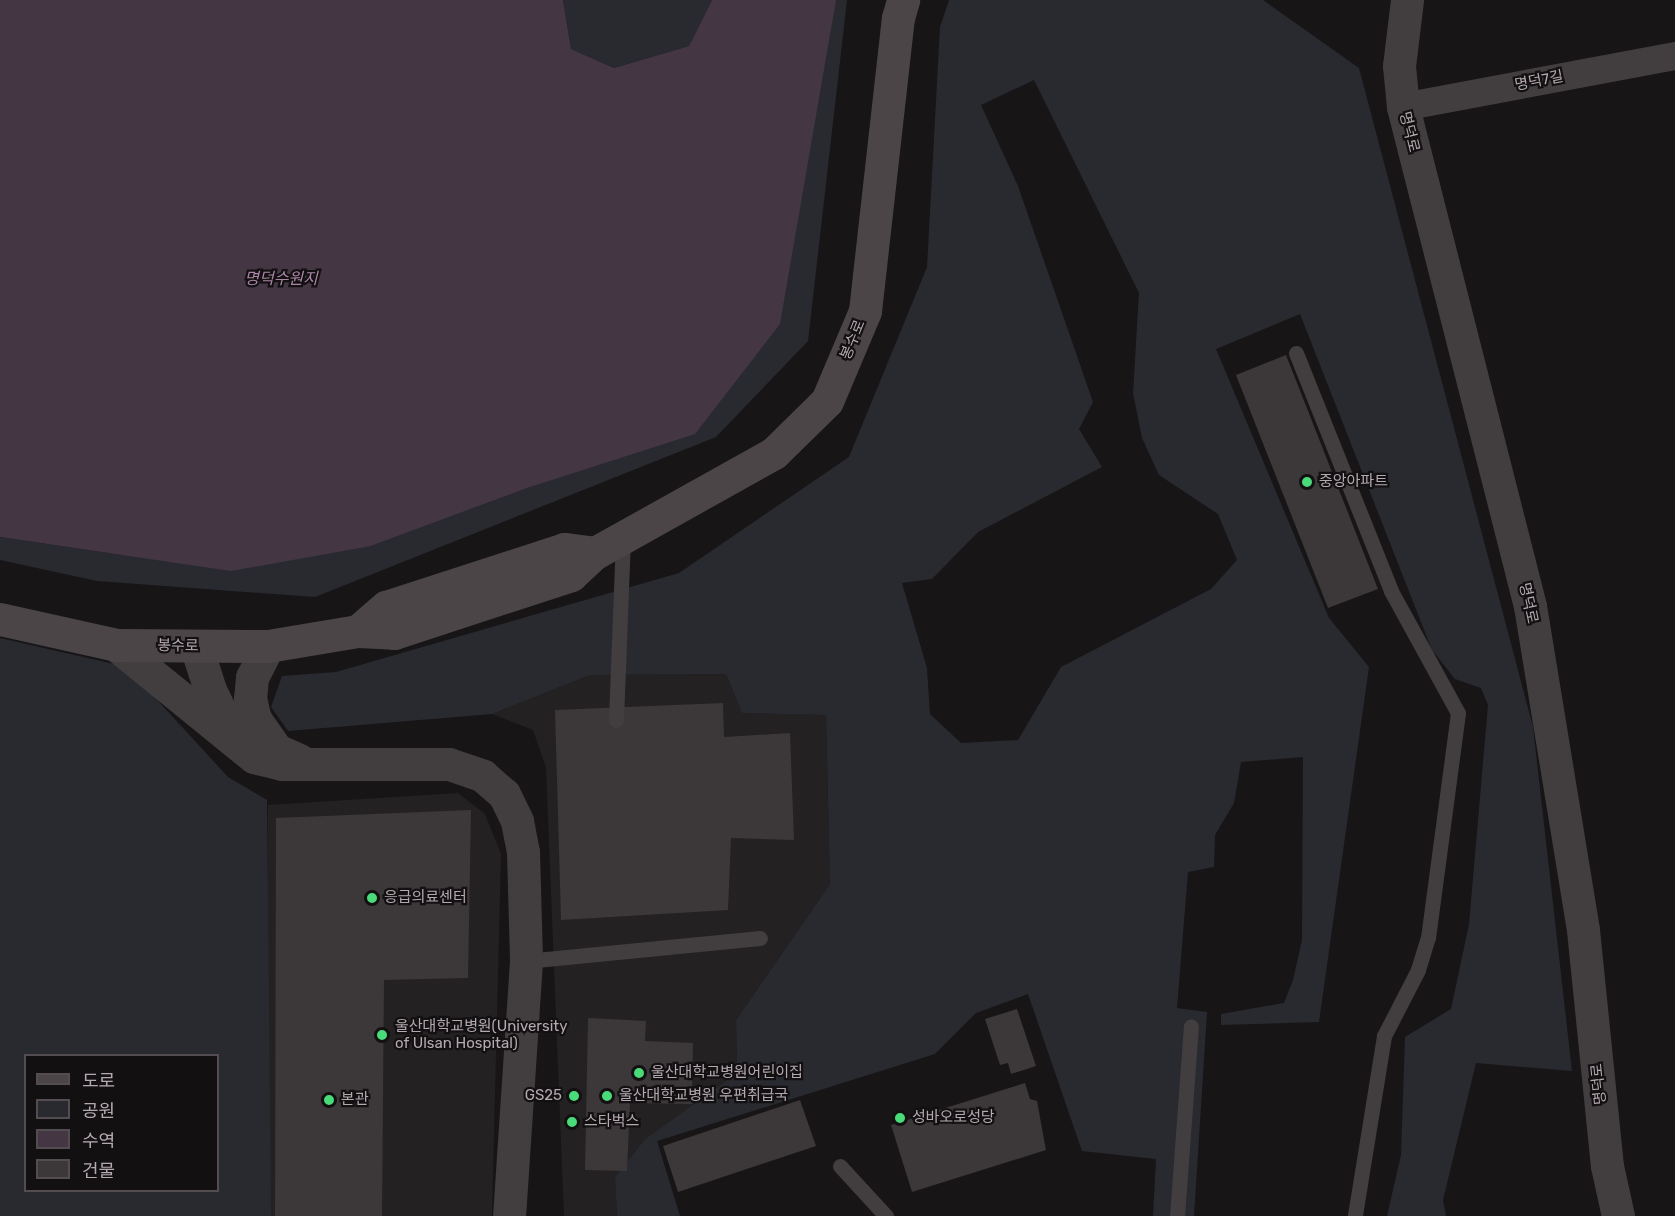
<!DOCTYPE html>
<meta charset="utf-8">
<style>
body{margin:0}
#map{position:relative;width:1675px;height:1216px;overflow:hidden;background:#171516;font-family:Rubik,"Noto Sans KR",sans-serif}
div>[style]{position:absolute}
.built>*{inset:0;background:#242122}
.green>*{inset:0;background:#282a30}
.water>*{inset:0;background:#443643}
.building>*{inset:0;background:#3c3739}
.service>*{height:15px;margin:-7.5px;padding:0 7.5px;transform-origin:7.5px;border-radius:7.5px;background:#423e40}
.minor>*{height:28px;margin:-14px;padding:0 14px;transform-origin:14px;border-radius:14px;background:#423e40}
.tertiary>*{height:33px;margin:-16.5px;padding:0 16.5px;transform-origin:16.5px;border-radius:16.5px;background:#423e40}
.secondary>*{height:33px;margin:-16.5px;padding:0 16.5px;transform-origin:16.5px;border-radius:16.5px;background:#4b4548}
.dots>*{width:16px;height:16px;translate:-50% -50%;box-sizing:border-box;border:3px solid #121011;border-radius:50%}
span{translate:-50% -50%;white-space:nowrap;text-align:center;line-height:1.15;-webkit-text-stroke:4.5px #121011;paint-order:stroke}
.street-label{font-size:15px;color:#b5a9b1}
.poi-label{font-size:15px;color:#b5a9b1}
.left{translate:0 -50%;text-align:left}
.right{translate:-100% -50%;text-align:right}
.water-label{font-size:16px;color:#ac84a7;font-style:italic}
.legend{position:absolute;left:24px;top:1054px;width:195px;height:138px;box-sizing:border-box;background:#121011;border:2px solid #534d51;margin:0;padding:8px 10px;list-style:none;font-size:18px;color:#b5a9b1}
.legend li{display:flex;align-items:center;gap:12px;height:30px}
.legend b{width:30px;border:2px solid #534d51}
</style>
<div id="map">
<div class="built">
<i style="clip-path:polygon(726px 674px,742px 713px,826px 715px,830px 884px,736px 1020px,737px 1073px,645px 1139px,615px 1177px,617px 1216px,564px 1216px,546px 768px,533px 730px,492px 714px,590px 675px)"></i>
<i style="clip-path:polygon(458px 793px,485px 814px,501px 854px,492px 1216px,265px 1216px,268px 805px)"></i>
</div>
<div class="green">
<i style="clip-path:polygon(563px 0,712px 0,689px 46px,614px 68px,571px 49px)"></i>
<i style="clip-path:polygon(836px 0,847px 0,808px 341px,716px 437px,315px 597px,97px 581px,0 560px,0 537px,123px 555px,371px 546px,530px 487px)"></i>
<i style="clip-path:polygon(evenodd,949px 0,1263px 0,1359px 68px,1533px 727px,1572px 1071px,1476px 1063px,1443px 1200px,1446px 1216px,1387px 1216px,1401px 1155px,1405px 1037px,1451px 1009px,1469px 924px,1488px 705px,1481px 688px,1455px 679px,1432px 650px,1300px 314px,1216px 349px,1329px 618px,1369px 667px,1319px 1022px,1221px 1025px,1221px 1014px,1284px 1003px,1293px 980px,1302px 940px,1303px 757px,1241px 762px,1234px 803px,1215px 835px,1214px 867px,1188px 872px,1177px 1008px,1207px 1012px,1194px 1216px,1153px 1216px,1156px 1159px,1082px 1151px,1028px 994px,976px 1013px,935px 1054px,657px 1141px,680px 1216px,617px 1216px,615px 1177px,645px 1139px,737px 1073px,736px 1020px,830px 884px,826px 715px,742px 713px,726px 674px,590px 675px,492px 714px,288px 731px,271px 707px,282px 676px,336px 672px,679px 573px,849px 457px,927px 267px,940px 27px,949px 0,1034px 80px,1139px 293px,1133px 393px,1142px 438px,1159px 475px,1218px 514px,1237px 560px,1211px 589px,1061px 667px,1018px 740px,961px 743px,930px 714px,927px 668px,902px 583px,932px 579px,978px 532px,1102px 467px,1079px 429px,1093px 402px,1018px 186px,981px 105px,1034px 80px)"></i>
<i style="clip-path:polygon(evenodd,0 638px,127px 667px,228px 777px,267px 800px,271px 1216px,0 1216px,0 638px,26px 1056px,218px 1056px,218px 1190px,26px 1190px,26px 1056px)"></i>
</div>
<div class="water">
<i style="clip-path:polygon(0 0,563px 0,571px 49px,614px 68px,689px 46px,712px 0,836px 0,780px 324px,695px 434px,530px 487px,371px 546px,231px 571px,0 537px)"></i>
</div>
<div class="building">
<i style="clip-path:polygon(1286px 355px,1378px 589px,1328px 608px,1236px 375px)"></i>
<i style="clip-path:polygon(723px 703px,724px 737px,790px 733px,794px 840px,731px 838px,728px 910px,561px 920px,555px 710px)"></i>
<i style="clip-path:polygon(471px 810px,468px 978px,384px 980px,382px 1216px,275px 1216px,276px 818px)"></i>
<i style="clip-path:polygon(1017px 1009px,1036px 1066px,1011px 1074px,1008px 1063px,1000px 1065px,985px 1019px)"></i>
<i style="clip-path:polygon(588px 1018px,646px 1021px,645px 1041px,693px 1043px,692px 1104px,630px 1103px,627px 1171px,585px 1170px)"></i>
<i style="clip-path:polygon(1025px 1083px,1030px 1099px,1037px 1101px,1046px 1150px,912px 1192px,891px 1125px)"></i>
<i style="clip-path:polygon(800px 1100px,816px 1146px,678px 1192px,663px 1146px)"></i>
</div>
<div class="service">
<i style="left:1296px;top:353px;width:256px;rotate:68.2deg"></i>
<i style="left:1391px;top:591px;width:139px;rotate:61.2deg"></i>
<i style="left:1458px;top:713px;width:226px;rotate:97.6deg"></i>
<i style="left:1428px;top:937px;width:34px;rotate:107deg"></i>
<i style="left:1418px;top:970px;width:74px;rotate:117.3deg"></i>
<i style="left:1384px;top:1036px;width:182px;rotate:99.2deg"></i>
<i style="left:616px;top:720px;width:180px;rotate:-87.8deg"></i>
<i style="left:526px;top:961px;width:235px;rotate:-5.6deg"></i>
<i style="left:840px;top:1166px;width:68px;rotate:47.4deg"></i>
<i style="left:1177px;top:1216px;width:190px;rotate:-85.8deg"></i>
</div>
<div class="minor">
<i style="left:1403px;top:107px;width:277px;rotate:-10.6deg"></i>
</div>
<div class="tertiary">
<i style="left:1407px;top:0;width:66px;rotate:96.9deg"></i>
<i style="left:1399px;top:66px;width:41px;rotate:84.4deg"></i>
<i style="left:1403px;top:107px;width:515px;rotate:75.72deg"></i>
<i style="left:1530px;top:606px;width:328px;rotate:80.7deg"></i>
<i style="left:1583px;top:930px;width:237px;rotate:84.2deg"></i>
<i style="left:1607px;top:1166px;width:51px;rotate:77.6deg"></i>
<i style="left:116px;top:645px;width:178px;rotate:39.1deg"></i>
<i style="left:254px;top:757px;width:29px;rotate:14deg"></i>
<i style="left:282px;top:764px;width:167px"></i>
<i style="left:449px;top:764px;width:36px;rotate:19deg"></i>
<i style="left:483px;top:776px;width:28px;rotate:41deg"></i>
<i style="left:504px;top:794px;width:30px;rotate:64deg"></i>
<i style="left:517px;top:821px;width:32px;rotate:79deg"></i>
<i style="left:523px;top:852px;width:109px;rotate:88.4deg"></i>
<i style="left:526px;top:961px;width:256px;rotate:93.8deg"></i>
<i style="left:196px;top:646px;width:46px;rotate:72.3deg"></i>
<i style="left:210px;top:690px;width:48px;rotate:64deg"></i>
<i style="left:268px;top:646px;width:35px;rotate:117deg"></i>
<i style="left:252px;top:677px;width:21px;rotate:95deg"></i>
<i style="left:250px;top:698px;width:22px;rotate:77deg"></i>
<i style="left:255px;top:719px;width:38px;rotate:55deg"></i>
<i style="left:277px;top:750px;width:24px;rotate:24deg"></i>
</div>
<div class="secondary">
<i style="left:0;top:619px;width:119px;rotate:12.6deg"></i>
<i style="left:116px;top:645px;width:152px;rotate:0.4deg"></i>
<i style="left:268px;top:646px;width:91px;rotate:-9.5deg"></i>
<i style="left:358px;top:631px;width:36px;rotate:3deg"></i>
<i style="left:394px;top:633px;width:186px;rotate:-18.1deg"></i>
<i style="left:571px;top:575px;width:33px;rotate:-43deg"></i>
<i style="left:595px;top:553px;width:205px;rotate:-29.2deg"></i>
<i style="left:774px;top:453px;width:74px;rotate:-44.5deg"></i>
<i style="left:827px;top:401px;width:98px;rotate:-67.1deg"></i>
<i style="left:865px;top:311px;width:295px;rotate:-83.6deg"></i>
<i style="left:898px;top:18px;width:19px;rotate:-74deg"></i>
<i style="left:358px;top:631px;width:37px;rotate:-41deg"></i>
<i style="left:386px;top:607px;width:187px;rotate:-18deg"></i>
<i style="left:564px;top:549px;width:31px;rotate:7deg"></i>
</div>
<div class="dots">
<i style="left:1307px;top:482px;background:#49db79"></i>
<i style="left:372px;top:898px;background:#49db79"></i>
<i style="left:382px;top:1035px;background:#49db79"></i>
<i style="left:639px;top:1073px;background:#49db79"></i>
<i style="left:574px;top:1096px;background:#49db79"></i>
<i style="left:607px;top:1096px;background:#49db79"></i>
<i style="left:329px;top:1100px;background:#49db79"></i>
<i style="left:900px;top:1118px;background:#49db79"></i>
<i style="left:572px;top:1122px;background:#49db79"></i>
</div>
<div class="street-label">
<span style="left:1539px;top:81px;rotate:-11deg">명덕7길</span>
<span style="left:1409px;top:132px;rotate:76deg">명덕로</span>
<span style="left:853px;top:340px;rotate:-68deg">봉수로</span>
<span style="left:1528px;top:603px;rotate:78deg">명덕로</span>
<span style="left:178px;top:646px;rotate:1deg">봉수로</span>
<span style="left:1599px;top:1084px;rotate:-96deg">명덕로</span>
</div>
<div class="poi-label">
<span class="left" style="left:1319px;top:482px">중앙아파트</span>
<span class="left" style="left:384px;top:898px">응급의료센터</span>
<span class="left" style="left:395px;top:1035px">울산대학교병원(University<br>of Ulsan Hospital)</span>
<span class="left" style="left:651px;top:1073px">울산대학교병원어린이집</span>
<span class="right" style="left:562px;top:1096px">GS25</span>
<span class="left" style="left:619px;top:1096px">울산대학교병원 우편취급국</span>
<span class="left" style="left:341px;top:1100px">본관</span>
<span class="left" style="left:912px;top:1118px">성바오로성당</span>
<span class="left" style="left:584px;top:1122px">스타벅스</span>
</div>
<div class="water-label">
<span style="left:281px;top:279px">명덕수원지</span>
</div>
<ul class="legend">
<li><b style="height:8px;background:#4b4548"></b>도로</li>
<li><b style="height:16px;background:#282a30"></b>공원</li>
<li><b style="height:16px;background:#443643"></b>수역</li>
<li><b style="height:16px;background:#3c3739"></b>건물</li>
</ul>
</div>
